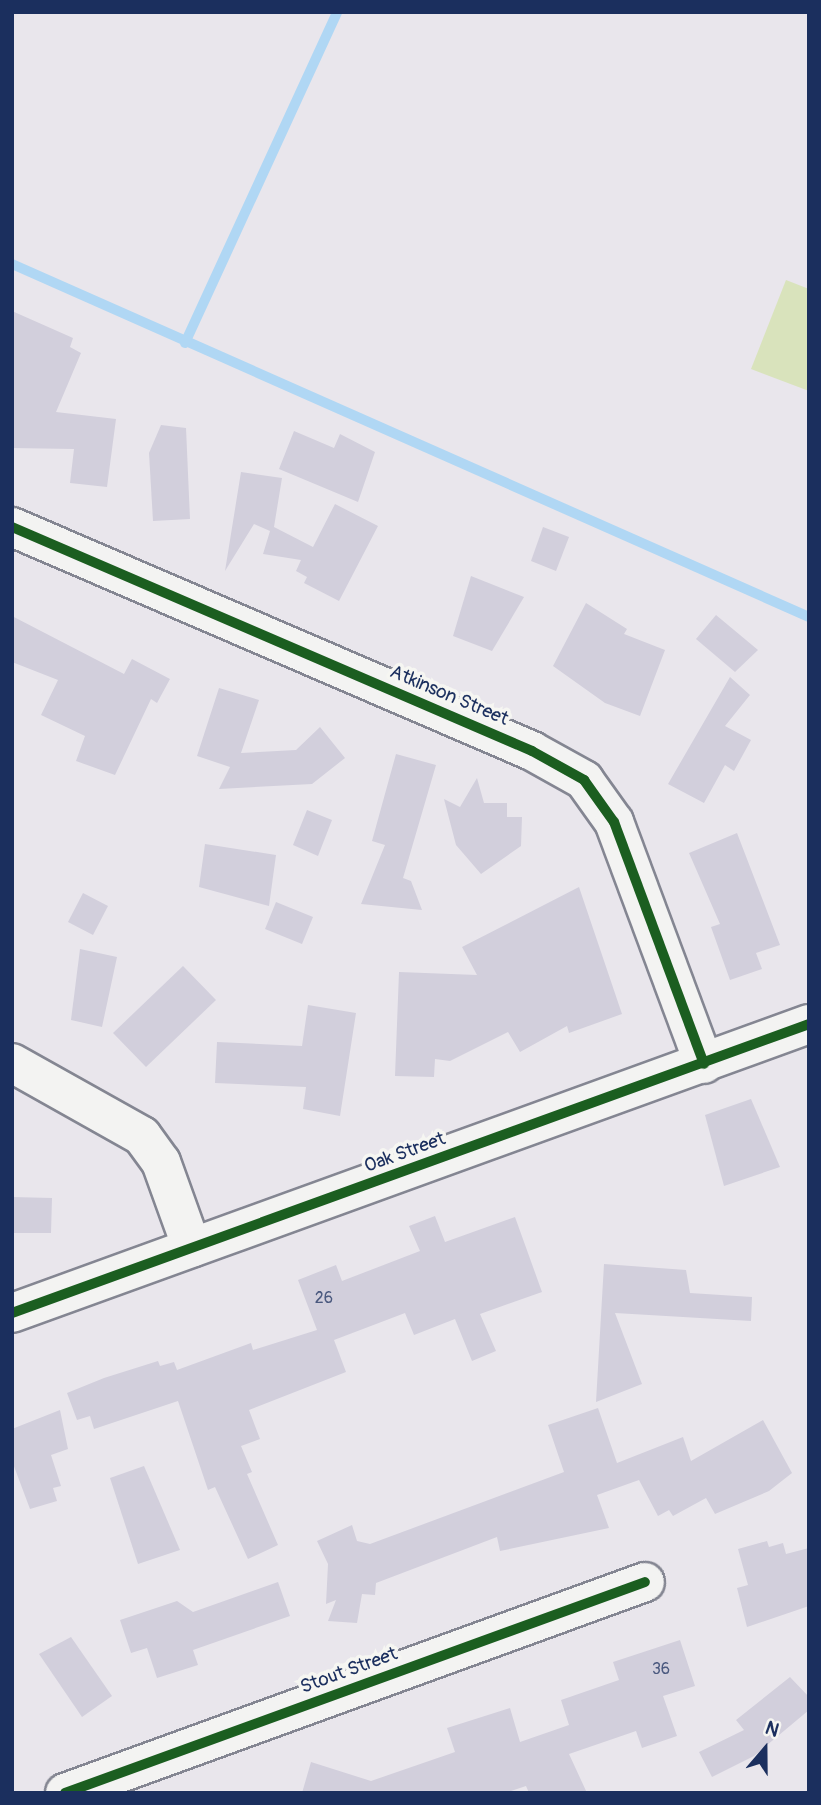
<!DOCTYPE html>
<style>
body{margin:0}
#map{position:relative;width:821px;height:1805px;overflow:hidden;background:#e9e6ec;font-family:Pangolin,sans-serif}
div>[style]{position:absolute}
.green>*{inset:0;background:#d9e3bc}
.stream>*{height:10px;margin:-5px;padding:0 5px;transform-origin:5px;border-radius:5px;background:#b0d7f4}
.building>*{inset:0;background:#d2cfdc}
.roads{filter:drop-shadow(2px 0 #848692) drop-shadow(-2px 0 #848692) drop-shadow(0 2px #848692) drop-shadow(0 -2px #848692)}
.minor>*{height:38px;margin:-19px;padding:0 19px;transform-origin:19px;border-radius:19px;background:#f3f3f2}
.cycleway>*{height:10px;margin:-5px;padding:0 5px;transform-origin:5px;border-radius:5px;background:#1b5e20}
span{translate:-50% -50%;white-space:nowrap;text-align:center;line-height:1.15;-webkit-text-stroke:7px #f6f6f2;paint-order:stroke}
.number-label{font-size:16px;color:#4b597f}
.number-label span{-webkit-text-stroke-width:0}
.street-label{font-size:19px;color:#1b2f5e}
.frame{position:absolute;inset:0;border:14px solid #1b2f5e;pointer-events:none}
.north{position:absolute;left:730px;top:1714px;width:70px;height:70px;-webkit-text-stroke:5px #f6f6f2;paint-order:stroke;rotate:20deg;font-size:19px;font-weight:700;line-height:28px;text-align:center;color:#1b2f5e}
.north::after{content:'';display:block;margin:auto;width:24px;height:32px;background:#1b2f5e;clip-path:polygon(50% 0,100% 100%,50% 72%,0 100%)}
</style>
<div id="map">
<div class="green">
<i style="clip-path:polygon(786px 280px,809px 289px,809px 391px,751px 369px)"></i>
</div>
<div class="stream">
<i style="left:12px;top:264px;width:872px;rotate:23.89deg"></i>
<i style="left:185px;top:343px;width:364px;rotate:-65.3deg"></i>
</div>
<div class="building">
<i style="clip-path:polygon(12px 311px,73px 338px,70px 347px,81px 353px,56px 412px,116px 419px,107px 487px,70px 483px,74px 449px,12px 448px)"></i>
<i style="clip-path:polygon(161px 425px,186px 428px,190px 519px,153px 521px,149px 453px)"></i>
<i style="clip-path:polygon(294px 431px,334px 448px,340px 434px,375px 452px,358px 502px,279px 469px)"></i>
<i style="clip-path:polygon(241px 472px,282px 478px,274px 527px,313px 547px,335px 504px,378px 526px,339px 601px,304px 583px,307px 577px,296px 571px,301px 560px,263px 554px,270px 531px,254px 524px,225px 571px)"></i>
<i style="clip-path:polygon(543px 527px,569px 537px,556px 571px,531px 561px)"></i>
<i style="clip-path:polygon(471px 576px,524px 597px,492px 651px,453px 636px)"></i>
<i style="clip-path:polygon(586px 603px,627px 629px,624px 634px,665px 650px,640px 716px,605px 703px,553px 666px)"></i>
<i style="clip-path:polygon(716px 615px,758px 650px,735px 672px,696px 639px)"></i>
<i style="clip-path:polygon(12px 616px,124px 674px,132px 659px,170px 679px,157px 703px,151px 699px,115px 775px,76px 761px,85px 736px,41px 715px,58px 680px,12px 662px)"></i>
<i style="clip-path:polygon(730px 677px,750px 695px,725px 726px,751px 740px,734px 771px,725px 765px,704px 803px,668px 784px)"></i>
<i style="clip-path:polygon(219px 688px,259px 700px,241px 753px,296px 750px,320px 727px,345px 758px,312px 784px,219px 789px,230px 767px,197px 756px)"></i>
<i style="clip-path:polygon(396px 754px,436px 765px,403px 878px,411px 881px,422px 910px,361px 904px,385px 845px,372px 841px)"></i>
<i style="clip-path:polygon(477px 778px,484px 803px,507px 803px,507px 817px,522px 817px,521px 846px,481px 874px,456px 845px,444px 799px,460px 807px)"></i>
<i style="clip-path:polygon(307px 810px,332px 820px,318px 856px,293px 845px)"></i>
<i style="clip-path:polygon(737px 833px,780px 945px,756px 953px,762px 969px,730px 980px,711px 927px,720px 924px,689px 853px)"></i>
<i style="clip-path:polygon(205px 844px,276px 855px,269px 906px,199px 887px)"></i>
<i style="clip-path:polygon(579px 887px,622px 1014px,569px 1033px,567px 1026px,520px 1052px,508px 1032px,450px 1061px,435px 1059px,434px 1077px,395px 1076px,399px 972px,477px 975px,462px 947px)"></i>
<i style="clip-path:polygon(83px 893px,108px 906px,93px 935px,68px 922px)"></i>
<i style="clip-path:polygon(276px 902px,313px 917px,302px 944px,265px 929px)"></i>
<i style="clip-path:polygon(80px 949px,117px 957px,102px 1027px,71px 1020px)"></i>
<i style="clip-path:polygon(183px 966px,216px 1000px,146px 1067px,113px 1033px)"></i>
<i style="clip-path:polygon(308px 1005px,356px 1013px,340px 1116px,303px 1109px,306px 1087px,215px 1083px,217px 1042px,302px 1046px)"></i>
<i style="clip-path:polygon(751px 1099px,780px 1167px,724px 1186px,705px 1115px)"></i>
<i style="clip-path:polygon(12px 1197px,52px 1198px,51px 1233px,12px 1233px)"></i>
<i style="clip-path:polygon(435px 1216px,445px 1242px,515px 1217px,542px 1292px,480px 1314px,496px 1351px,472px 1361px,455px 1319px,414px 1335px,405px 1313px,334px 1340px,346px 1372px,249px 1410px,260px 1439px,241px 1446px,252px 1472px,247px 1474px,278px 1545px,248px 1559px,215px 1487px,208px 1490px,178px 1401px,94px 1429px,90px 1416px,77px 1420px,67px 1393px,104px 1378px,158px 1361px,160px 1366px,174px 1362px,177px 1370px,251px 1343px,253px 1350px,317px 1330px,298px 1280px,336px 1265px,342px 1281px,420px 1251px,409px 1226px)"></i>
<i style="clip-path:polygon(604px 1264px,686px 1270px,690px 1293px,752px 1297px,751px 1321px,615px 1313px,642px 1384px,596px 1402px)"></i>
<i style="clip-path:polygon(598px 1408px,617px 1463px,683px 1437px,691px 1461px,763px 1420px,792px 1473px,769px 1491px,715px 1514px,706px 1498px,673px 1516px,669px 1510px,658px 1516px,639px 1480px,597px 1495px,609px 1528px,500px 1551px,497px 1537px,376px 1583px,375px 1595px,362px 1594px,357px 1623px,328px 1621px,336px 1600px,326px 1604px,328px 1564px,317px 1541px,352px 1525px,357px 1541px,370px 1544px,564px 1472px,548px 1425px)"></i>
<i style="clip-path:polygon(60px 1410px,68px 1449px,51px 1455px,61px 1486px,53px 1488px,57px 1501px,30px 1509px,12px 1461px,12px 1429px)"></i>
<i style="clip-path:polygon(144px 1466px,180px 1550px,138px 1564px,110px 1478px)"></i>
<i style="clip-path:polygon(767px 1541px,769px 1547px,783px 1543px,786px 1554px,809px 1548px,809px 1606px,747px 1627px,737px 1588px,748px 1585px,738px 1549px)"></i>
<i style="clip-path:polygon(278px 1582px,290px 1616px,193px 1650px,198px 1665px,157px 1678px,147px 1648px,131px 1653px,120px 1620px,177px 1601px,193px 1612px)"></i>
<i style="clip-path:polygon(71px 1637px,112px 1696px,82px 1717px,39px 1654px)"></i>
<i style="clip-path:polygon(680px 1640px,695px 1686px,663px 1696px,677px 1736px,642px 1748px,636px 1731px,569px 1754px,587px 1793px,529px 1793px,526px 1786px,505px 1793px,302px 1793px,311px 1762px,371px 1781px,455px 1752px,447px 1728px,510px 1708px,520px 1742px,569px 1725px,561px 1700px,619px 1680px,613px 1662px)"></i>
<i style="clip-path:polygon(790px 1677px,809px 1697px,809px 1710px,754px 1756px,712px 1777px,699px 1752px,744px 1730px,736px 1720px)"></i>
</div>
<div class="roads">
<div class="minor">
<i style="left:12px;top:527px;width:566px;rotate:23.3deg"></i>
<i style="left:532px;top:751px;width:60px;rotate:29.1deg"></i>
<i style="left:584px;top:780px;width:52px;rotate:54.5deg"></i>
<i style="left:614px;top:822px;width:258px;rotate:69.6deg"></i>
<i style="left:12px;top:1063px;width:149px;rotate:29.3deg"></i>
<i style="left:142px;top:1136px;width:32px;rotate:54deg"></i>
<i style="left:161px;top:1162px;width:91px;rotate:70.2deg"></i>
<i style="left:12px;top:1313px;width:848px;rotate:-19.93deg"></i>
<i style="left:65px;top:1793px;width:617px;rotate:-19.99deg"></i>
</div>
</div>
<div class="cycleway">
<i style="left:12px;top:527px;width:566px;rotate:23.3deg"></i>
<i style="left:532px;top:751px;width:60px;rotate:29.1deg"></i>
<i style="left:584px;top:780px;width:52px;rotate:54.5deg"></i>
<i style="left:614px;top:822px;width:258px;rotate:69.6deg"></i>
<i style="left:12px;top:1313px;width:848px;rotate:-19.93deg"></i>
<i style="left:65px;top:1793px;width:617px;rotate:-19.99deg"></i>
</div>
<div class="number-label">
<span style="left:324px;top:1298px">26</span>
<span style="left:661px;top:1669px">36</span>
</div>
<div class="street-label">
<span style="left:449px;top:696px;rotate:23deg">Atkinson Street</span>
<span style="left:405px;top:1153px;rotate:-20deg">Oak Street</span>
<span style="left:349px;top:1671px;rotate:-20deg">Stout Street</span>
</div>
<div class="frame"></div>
<div class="north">N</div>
</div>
